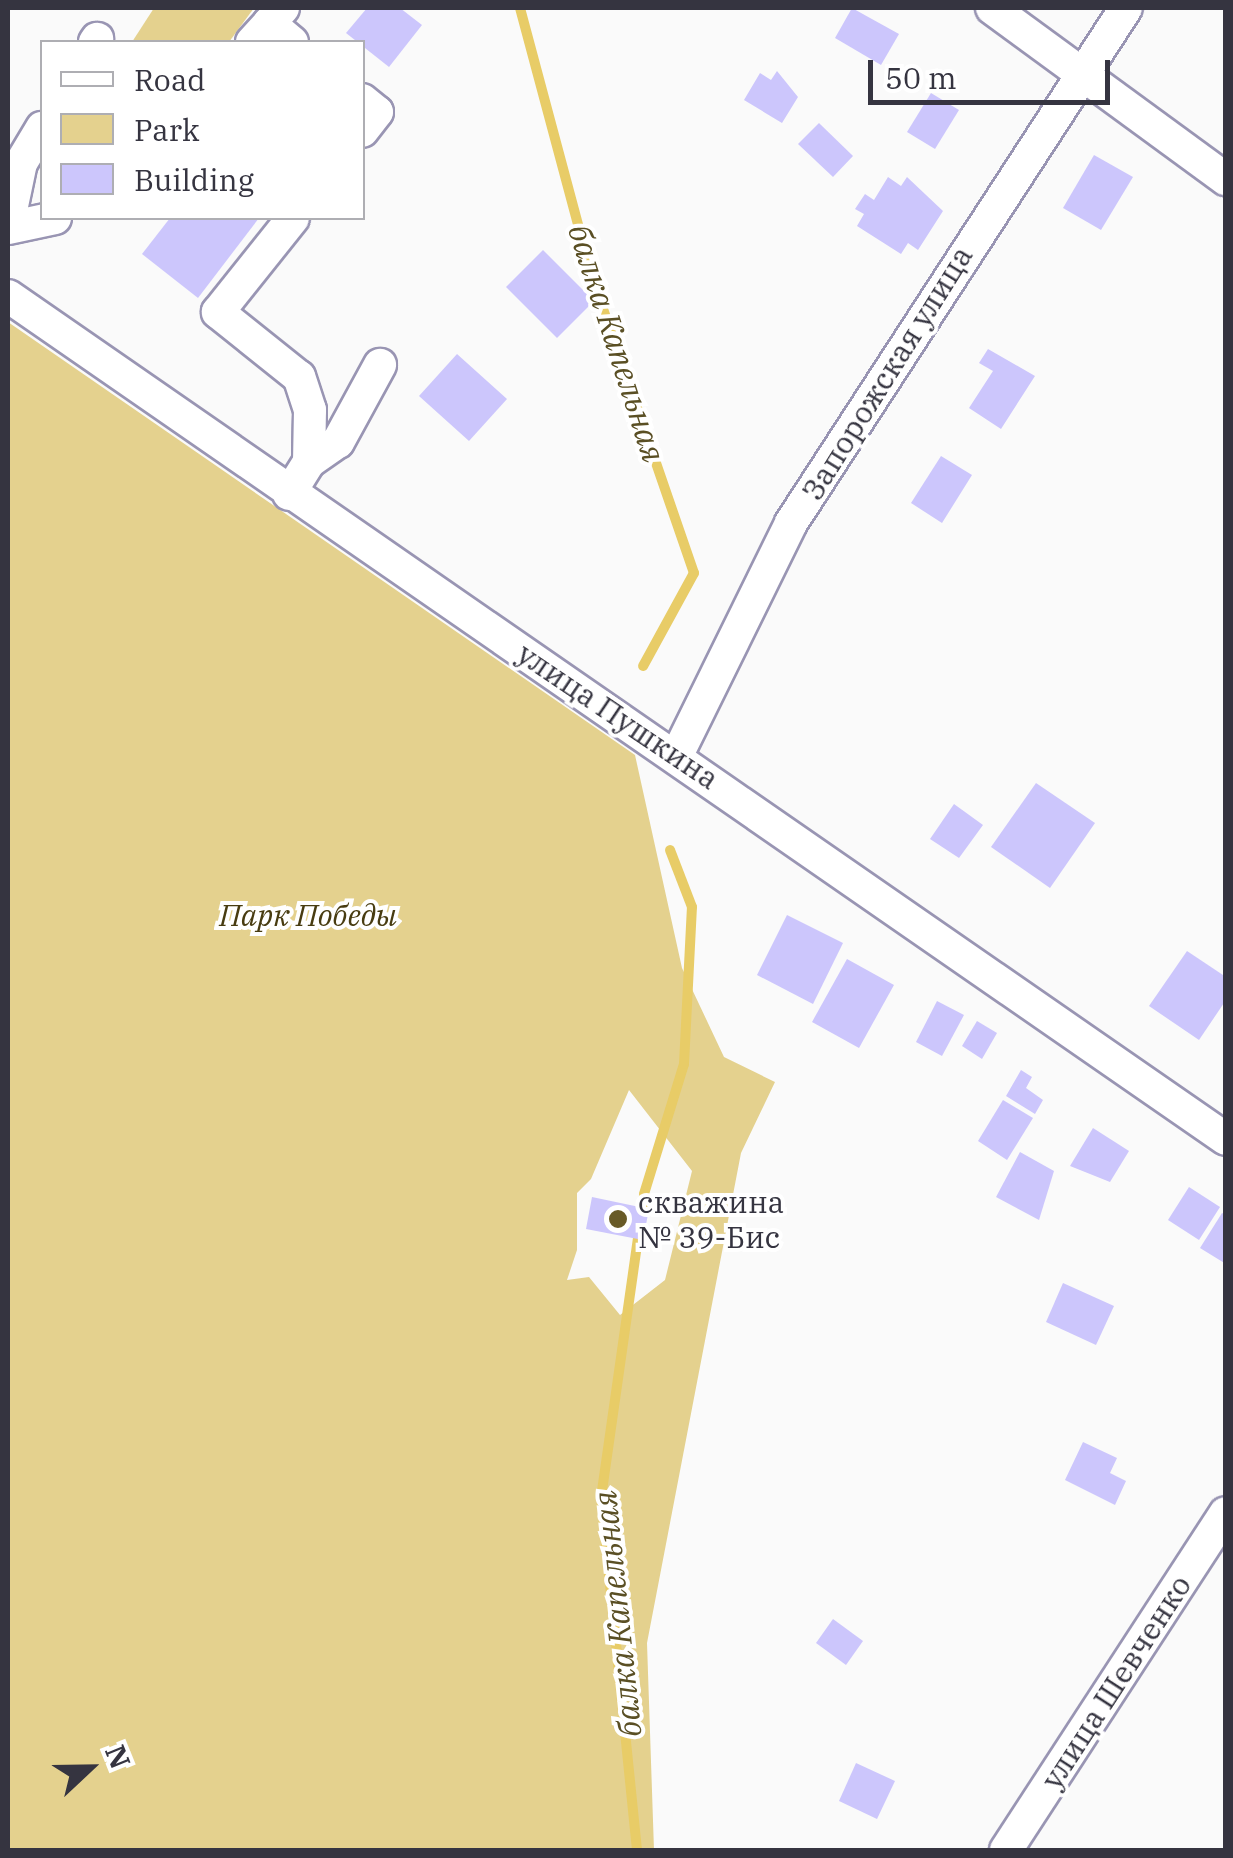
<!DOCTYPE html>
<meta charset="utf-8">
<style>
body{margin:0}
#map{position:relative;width:1233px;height:1858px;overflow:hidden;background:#fafafa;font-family:"IBM Plex Serif",serif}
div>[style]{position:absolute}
.green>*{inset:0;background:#e4d18e}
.stream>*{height:10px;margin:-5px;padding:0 5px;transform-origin:5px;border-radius:5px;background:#e8cc67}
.building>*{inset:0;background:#ccc6fc}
.roads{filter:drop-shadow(2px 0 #9995b3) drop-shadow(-2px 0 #9995b3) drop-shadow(0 2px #9995b3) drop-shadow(0 -2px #9995b3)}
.minor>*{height:32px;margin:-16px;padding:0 16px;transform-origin:16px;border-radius:16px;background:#fff}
.dots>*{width:28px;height:28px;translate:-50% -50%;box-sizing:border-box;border:5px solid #fff;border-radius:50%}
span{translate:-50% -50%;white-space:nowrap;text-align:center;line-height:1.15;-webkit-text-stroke:8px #fff;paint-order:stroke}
.street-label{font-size:30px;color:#353440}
.park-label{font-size:30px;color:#483c11;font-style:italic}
.poi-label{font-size:30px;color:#353440}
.left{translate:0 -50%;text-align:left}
.water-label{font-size:32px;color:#5a4f24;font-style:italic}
.frame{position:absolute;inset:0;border:10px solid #353440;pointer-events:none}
.legend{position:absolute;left:40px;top:40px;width:325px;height:180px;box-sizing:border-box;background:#fff;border:2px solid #aeaeb3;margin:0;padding:12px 18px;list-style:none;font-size:30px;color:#353440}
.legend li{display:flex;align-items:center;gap:20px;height:50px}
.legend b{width:50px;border:2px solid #aeaeb3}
.north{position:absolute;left:40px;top:1718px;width:100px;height:100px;-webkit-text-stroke:8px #fff;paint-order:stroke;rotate:68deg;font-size:28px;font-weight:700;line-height:40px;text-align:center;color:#353440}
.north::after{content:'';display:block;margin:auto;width:35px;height:45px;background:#353440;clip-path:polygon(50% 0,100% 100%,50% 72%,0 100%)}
.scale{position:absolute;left:868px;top:60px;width:242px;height:45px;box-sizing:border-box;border:5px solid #353440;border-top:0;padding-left:12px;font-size:30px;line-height:35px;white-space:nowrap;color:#353440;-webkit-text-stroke:8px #fff;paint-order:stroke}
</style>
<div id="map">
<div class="green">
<i style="clip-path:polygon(154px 8px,254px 8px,229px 42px,132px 42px)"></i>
<i style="clip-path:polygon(evenodd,8px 322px,635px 755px,682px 968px,724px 1057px,775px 1082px,741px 1153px,647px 1643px,654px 1850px,8px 1850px,8px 322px,629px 1090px,692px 1171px,665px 1280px,620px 1315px,589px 1277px,567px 1280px,577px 1250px,577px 1193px,591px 1179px,629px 1090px)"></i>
</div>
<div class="stream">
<i style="left:520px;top:8px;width:278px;rotate:75deg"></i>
<i style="left:592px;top:277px;width:313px;rotate:71deg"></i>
<i style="left:694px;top:573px;width:106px;rotate:118.7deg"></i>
<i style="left:637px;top:1850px;width:354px;rotate:-95.8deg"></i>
<i style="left:601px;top:1498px;width:307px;rotate:-81.9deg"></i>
<i style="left:644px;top:1194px;width:136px;rotate:-72.9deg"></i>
<i style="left:684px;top:1064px;width:157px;rotate:-87.1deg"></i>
<i style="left:692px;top:907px;width:61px;rotate:-111.1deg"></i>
</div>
<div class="building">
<i style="clip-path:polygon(367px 8px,400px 8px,422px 25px,389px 67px,346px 33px)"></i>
<i style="clip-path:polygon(852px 8px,899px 34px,881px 65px,835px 38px)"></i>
<i style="clip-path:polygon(777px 71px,798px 97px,782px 123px,744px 100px,760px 73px,771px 80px)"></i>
<i style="clip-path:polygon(931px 93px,959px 110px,935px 149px,907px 132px)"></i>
<i style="clip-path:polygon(819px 123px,853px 156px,833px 177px,798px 144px)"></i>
<i style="clip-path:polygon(1094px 155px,1133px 177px,1101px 230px,1063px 208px)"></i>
<i style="clip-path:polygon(888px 177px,901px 186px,907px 177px,943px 211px,918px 250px,908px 243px,901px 254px,857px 226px,864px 214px,855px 209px,865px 194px,874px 200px)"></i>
<i style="clip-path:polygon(170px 218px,259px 218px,198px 298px,142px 254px)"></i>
<i style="clip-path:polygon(543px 250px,594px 301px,557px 338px,506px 287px)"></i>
<i style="clip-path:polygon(988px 349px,1035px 376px,1001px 429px,969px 408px,993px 371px,979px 363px)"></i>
<i style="clip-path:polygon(457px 354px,507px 399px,469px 441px,419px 396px)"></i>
<i style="clip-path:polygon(941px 456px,972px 475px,942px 523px,911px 503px)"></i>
<i style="clip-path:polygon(1036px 783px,1095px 823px,1050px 888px,991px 847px)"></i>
<i style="clip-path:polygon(954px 804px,983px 825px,959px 858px,930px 839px)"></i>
<i style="clip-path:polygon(787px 915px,843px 943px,813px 1004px,757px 975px)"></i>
<i style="clip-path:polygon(1187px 951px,1226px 977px,1226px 1000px,1199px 1040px,1149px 1006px)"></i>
<i style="clip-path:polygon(847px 959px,894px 985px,859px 1048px,812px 1022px)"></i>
<i style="clip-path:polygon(937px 1001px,964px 1015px,942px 1056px,916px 1042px)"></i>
<i style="clip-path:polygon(977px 1021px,997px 1033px,982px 1059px,962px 1046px)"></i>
<i style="clip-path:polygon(1021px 1070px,1032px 1077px,1026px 1088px,1043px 1100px,1035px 1114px,1006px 1096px)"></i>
<i style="clip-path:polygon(1003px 1100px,1033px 1118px,1007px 1160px,978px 1141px)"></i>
<i style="clip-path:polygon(1093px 1128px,1129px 1151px,1110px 1182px,1070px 1166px)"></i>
<i style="clip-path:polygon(1020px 1152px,1054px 1171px,1039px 1220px,996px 1197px)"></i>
<i style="clip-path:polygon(1189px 1187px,1220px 1207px,1199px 1240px,1168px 1220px)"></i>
<i style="clip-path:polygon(592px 1197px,649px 1209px,643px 1240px,586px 1229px)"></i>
<i style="clip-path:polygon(1222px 1213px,1226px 1215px,1226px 1264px,1200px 1248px)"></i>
<i style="clip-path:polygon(1063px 1283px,1114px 1306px,1096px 1345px,1046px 1322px)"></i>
<i style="clip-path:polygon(1083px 1442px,1117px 1458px,1110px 1473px,1126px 1481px,1115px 1505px,1065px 1480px)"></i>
<i style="clip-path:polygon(833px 1619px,863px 1641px,846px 1665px,816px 1643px)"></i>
<i style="clip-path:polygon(856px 1763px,895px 1781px,877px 1819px,839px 1801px)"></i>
</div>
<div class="roads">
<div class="minor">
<i style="left:992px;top:8px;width:290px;rotate:36.2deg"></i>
<i style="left:269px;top:23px;width:30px;rotate:40deg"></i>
<i style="left:95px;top:42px;width:4px;rotate:-56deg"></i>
<i style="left:252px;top:42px;width:46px;rotate:-47.6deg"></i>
<i style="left:362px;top:100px;width:19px;rotate:39deg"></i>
<i style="left:377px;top:112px;width:24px;rotate:128deg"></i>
<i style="left:8px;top:225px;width:63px;rotate:-78.2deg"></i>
<i style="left:21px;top:163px;width:41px;rotate:-59deg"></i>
<i style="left:8px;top:228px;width:48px;rotate:-12deg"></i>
<i style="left:8px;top:296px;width:1481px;rotate:34.69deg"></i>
<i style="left:309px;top:462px;width:35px;rotate:-35deg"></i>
<i style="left:338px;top:442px;width:88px;rotate:-61.4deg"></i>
<i style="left:289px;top:494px;width:38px;rotate:-58deg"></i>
<i style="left:309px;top:462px;width:52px;rotate:-88.9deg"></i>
<i style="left:310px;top:410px;width:35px;rotate:-108deg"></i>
<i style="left:299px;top:377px;width:104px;rotate:-141.3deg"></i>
<i style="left:218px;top:312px;width:120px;rotate:-51.4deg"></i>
<i style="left:677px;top:755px;width:258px;rotate:-63.8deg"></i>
<i style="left:791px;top:523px;width:614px;rotate:-56.96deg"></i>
<i style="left:1006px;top:1850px;width:402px;rotate:-56.9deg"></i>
</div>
</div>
<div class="dots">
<i style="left:618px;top:1219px;background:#685a27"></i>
</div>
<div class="street-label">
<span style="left:887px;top:373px;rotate:-58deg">Запорожская улица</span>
<span style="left:618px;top:716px;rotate:34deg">улица Пушкина</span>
<span style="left:1116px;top:1682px;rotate:-57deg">улица Шевченко</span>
</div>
<div class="park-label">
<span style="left:308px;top:915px">Парк Победы</span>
</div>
<div class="poi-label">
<span class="left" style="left:638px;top:1219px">скважина<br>№ 39-Бис</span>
</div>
<div class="water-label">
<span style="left:617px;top:343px;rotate:72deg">балка Капельная</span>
<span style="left:617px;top:1614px;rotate:-96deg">балка Капельная</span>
</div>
<div class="frame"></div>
<ul class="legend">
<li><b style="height:12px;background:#fff"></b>Road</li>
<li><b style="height:28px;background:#e4d18e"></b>Park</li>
<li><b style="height:28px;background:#ccc6fc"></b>Building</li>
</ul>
<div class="north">N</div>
<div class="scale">50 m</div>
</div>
